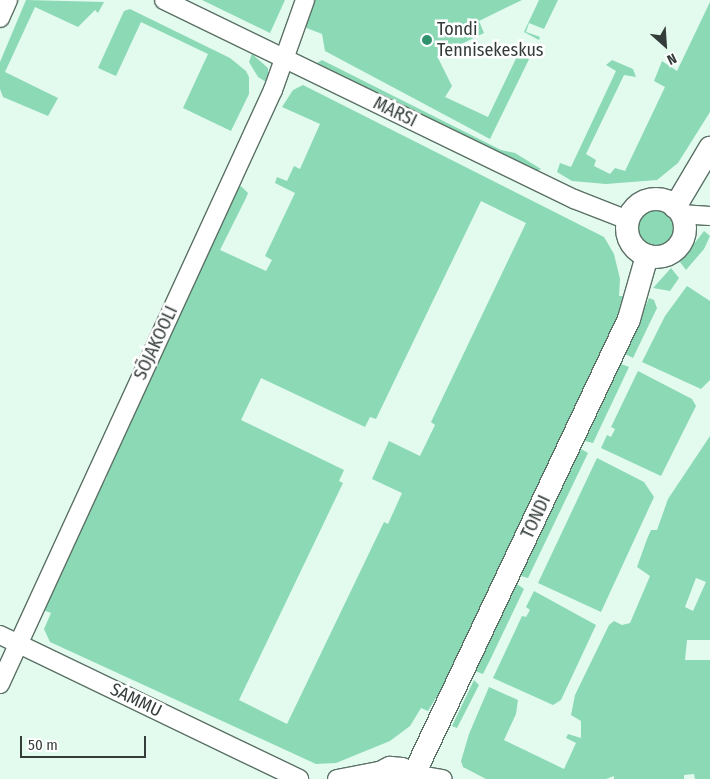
<!DOCTYPE html>
<meta charset="utf-8">
<style>
body{margin:0}
#map{position:relative;width:710px;height:779px;overflow:hidden;background:#e2fbee;font-family:"Fira Sans Condensed",sans-serif}
div>[style]{position:absolute}
.green>*{inset:0;background:#8cd9b6}
.round{border-radius:50%}
.roads{filter:drop-shadow(1px 0 #5b7166) drop-shadow(-1px 0 #5b7166) drop-shadow(0 1px #5b7166) drop-shadow(0 -1px #5b7166)}
.minor>*{height:18px;margin:-9px;padding:0 9px;transform-origin:9px;border-radius:9px;background:#fff}
.tertiary>*{height:22px;margin:-11px;padding:0 11px;transform-origin:11px;border-radius:11px;background:#fff}
.tertiary>.ring{margin:-11px;padding:0;box-sizing:content-box;background:none;border:22px solid #fff;border-radius:50%}
.dots>*{width:14px;height:14px;translate:-50% -50%;box-sizing:border-box;border:2px solid #fff;border-radius:50%}
span{translate:-50% -50%;white-space:nowrap;text-align:center;line-height:1.15;-webkit-text-stroke:5px #fff;paint-order:stroke}
.poi-label{font-size:18px;color:#343d39}
.left{translate:0 -50%;text-align:left}
.street-label{font-size:18px;color:#343d39}
.north{position:absolute;left:640px;top:20px;width:50px;height:50px;-webkit-text-stroke:4px #fff;paint-order:stroke;rotate:154deg;font-size:14px;font-weight:700;line-height:20px;text-align:center;color:#343d39}
.north::after{content:'';display:block;margin:auto;width:18px;height:22px;background:#343d39;clip-path:polygon(50% 0,100% 100%,50% 72%,0 100%)}
.scale{position:absolute;left:20px;top:736px;width:126px;height:22px;box-sizing:border-box;border:2px solid #343d39;border-top:0;padding-left:6px;font-size:15px;line-height:18px;white-space:nowrap;color:#343d39;-webkit-text-stroke:4px #fff;paint-order:stroke}
</style>
<div id="map">
<div class="green">
<i style="clip-path:polygon(26px 0,104px 2px,98px 13px,95px 10px,78px 27px,35px 7px,5px 72px,58px 98px,48px 116px,3px 97px,0 89px,0 62px)"></i>
<i style="clip-path:polygon(202px 0,285px 0,270px 33px)"></i>
<i style="clip-path:polygon(315px 0,522px 0,479px 21px,484px 33px,437px 56px,452px 86px,445px 97px,488px 117px,522px 46px,533px 51px,490px 139px,325px 51px,322px 34px,304px 27px)"></i>
<i style="clip-path:polygon(539px 0,558px 0,544px 29px,529px 23px,526px 32px,540px 37px,539px 40px,524px 32px)"></i>
<i style="clip-path:polygon(710px 2px,710px 112px,678px 163px,657px 180px,606px 184px,572px 181px,557px 172px,560px 163px,571px 167px,616px 71px,606px 65px,612px 60px,633px 69px,636px 77px,624px 75px,586px 154px,596px 160px,594px 166px,610px 174px,615px 168px,625px 171px,665px 87px,654px 81px,662px 61px,677px 71px)"></i>
<i style="clip-path:polygon(130px 9px,230px 58px,246px 71px,249px 77px,249px 94px,231px 131px,183px 108px,208px 54px,141px 22px,116px 76px,98px 68px,124px 11px)"></i>
<i style="clip-path:polygon(252px 54px,268px 68px,268px 83px,258px 77px,249px 62px)"></i>
<i style="clip-path:polygon(322px 60px,501px 150px,515px 153px,541px 169px,534px 173px,317px 63px)"></i>
<i style="clip-path:polygon(evenodd,303px 85px,604px 237px,614px 254px,620px 279px,619px 296px,623px 296px,615px 323px,587px 384px,446px 681px,428px 711px,421px 708px,410px 726px,390px 741px,336px 763px,316px 764px,50px 642px,44px 629px,51px 613px,43px 610px,94px 499px,107px 477px,106px 472px,236px 189px,241px 186px,248px 193px,246px 198px,220px 250px,266px 271px,272px 260px,265px 256px,295px 193px,275px 183px,277px 177px,287px 181px,294px 166px,300px 169px,320px 124px,282px 107px,293px 90px,303px 85px,481px 201px,526px 223px,431px 422px,435px 425px,420px 456px,389px 441px,372px 479px,402px 493px,388px 524px,384px 522px,287px 724px,239px 700px,343px 483px,339px 481px,344px 470px,241px 420px,261px 378px,365px 427px,370px 417px,376px 419px,481px 201px)"></i>
<i class="round" style="left:637px;top:210px;width:36px;height:36px"></i>
<i style="clip-path:polygon(704px 231px,710px 236px,704px 249px,686px 270px,680px 262px)"></i>
<i style="clip-path:polygon(671px 268px,679px 278px,670px 291px,653px 288px)"></i>
<i style="clip-path:polygon(687px 286px,710px 301px,710px 380px,701px 389px,642px 362px,665px 316px)"></i>
<i style="clip-path:polygon(649px 298px,654px 300px,657px 308px,633px 358px,625px 354px)"></i>
<i style="clip-path:polygon(621px 364px,629px 367px,593px 443px,585px 441px)"></i>
<i style="clip-path:polygon(638px 371px,692px 399px,696px 406px,661px 476px,601px 448px,607px 435px,611px 437px,615px 429px,611px 427px)"></i>
<i style="clip-path:polygon(evenodd,710px 436px,710px 640px,687px 640px,685px 660px,710px 660px,710px 779px,695px 779px,694px 774px,684px 775px,684px 779px,614px 779px,614px 776px,606px 779px,486px 779px,463px 767px,461px 761px,469px 734px,489px 687px,518px 700px,516px 714px,504px 740px,564px 769px,576px 743px,566px 738px,568px 734px,581px 738px,581px 721px,571px 715px,575px 695px,609px 625px,614px 621px,622px 625px,630px 623px,650px 576px,637px 567px,647px 539px,651px 530px,657px 530px,668px 499px,710px 436px,696px 578px,706px 582px,693px 611px,685px 607px,696px 578px)"></i>
<i style="clip-path:polygon(581px 449px,588px 453px,528px 578px,521px 576px)"></i>
<i style="clip-path:polygon(597px 458px,644px 482px,654px 497px,601px 612px,538px 583px)"></i>
<i style="clip-path:polygon(517px 584px,524px 589px,491px 658px,483px 674px,475px 671px)"></i>
<i style="clip-path:polygon(534px 591px,596px 625px,561px 700px,553px 705px,493px 678px,522px 616px,526px 617px,530px 610px,526px 607px)"></i>
<i style="clip-path:polygon(474px 680px,479px 685px,457px 728px,452px 726px)"></i>
</div>
<div class="roads">
<div class="minor">
<i style="left:164px;top:0;width:456px;rotate:25.9deg"></i>
<i style="left:574px;top:199px;width:58px;rotate:21.3deg"></i>
<i style="left:0;top:18px;width:20px;rotate:-66deg"></i>
<i style="left:681px;top:214px;width:29px;rotate:4deg"></i>
<i style="left:0;top:635px;width:332px;rotate:25.7deg"></i>
<i style="left:0;top:684px;width:654px;rotate:-65.32deg"></i>
<i style="left:273px;top:90px;width:96px;rotate:-70.4deg"></i>
<i style="left:414px;top:774px;width:29px;rotate:10deg"></i>
<i style="left:337px;top:779px;width:42px;rotate:-11deg"></i>
</div>
<div class="tertiary">
<i class="ring" style="left:627px;top:199px;width:36px;height:36px"></i>
<i style="left:675px;top:207px;width:69px;rotate:-59.3deg"></i>
<i style="left:414px;top:774px;width:503px;rotate:-64.71deg"></i>
<i style="left:629px;top:319px;width:66px;rotate:-74.1deg"></i>
<i style="left:369px;top:779px;width:24px;rotate:-28deg"></i>
<i style="left:390px;top:768px;width:12px;rotate:5deg"></i>
<i style="left:402px;top:769px;width:20px;rotate:30deg"></i>
</div>
</div>
<div class="dots">
<i style="left:427px;top:40px;background:#30936e"></i>
</div>
<div class="poi-label">
<span class="left" style="left:437px;top:40px">Tondi<br>Tennisekeskus</span>
</div>
<div class="street-label">
<span style="left:395px;top:112px;rotate:26deg">MARSI</span>
<span style="left:156px;top:343px;rotate:-65deg">SÕJAKOOLI</span>
<span style="left:536px;top:517px;rotate:-65deg">TONDI</span>
<span style="left:136px;top:700px;rotate:26deg">SAMMU</span>
</div>
<div class="north">N</div>
<div class="scale">50 m</div>
</div>
